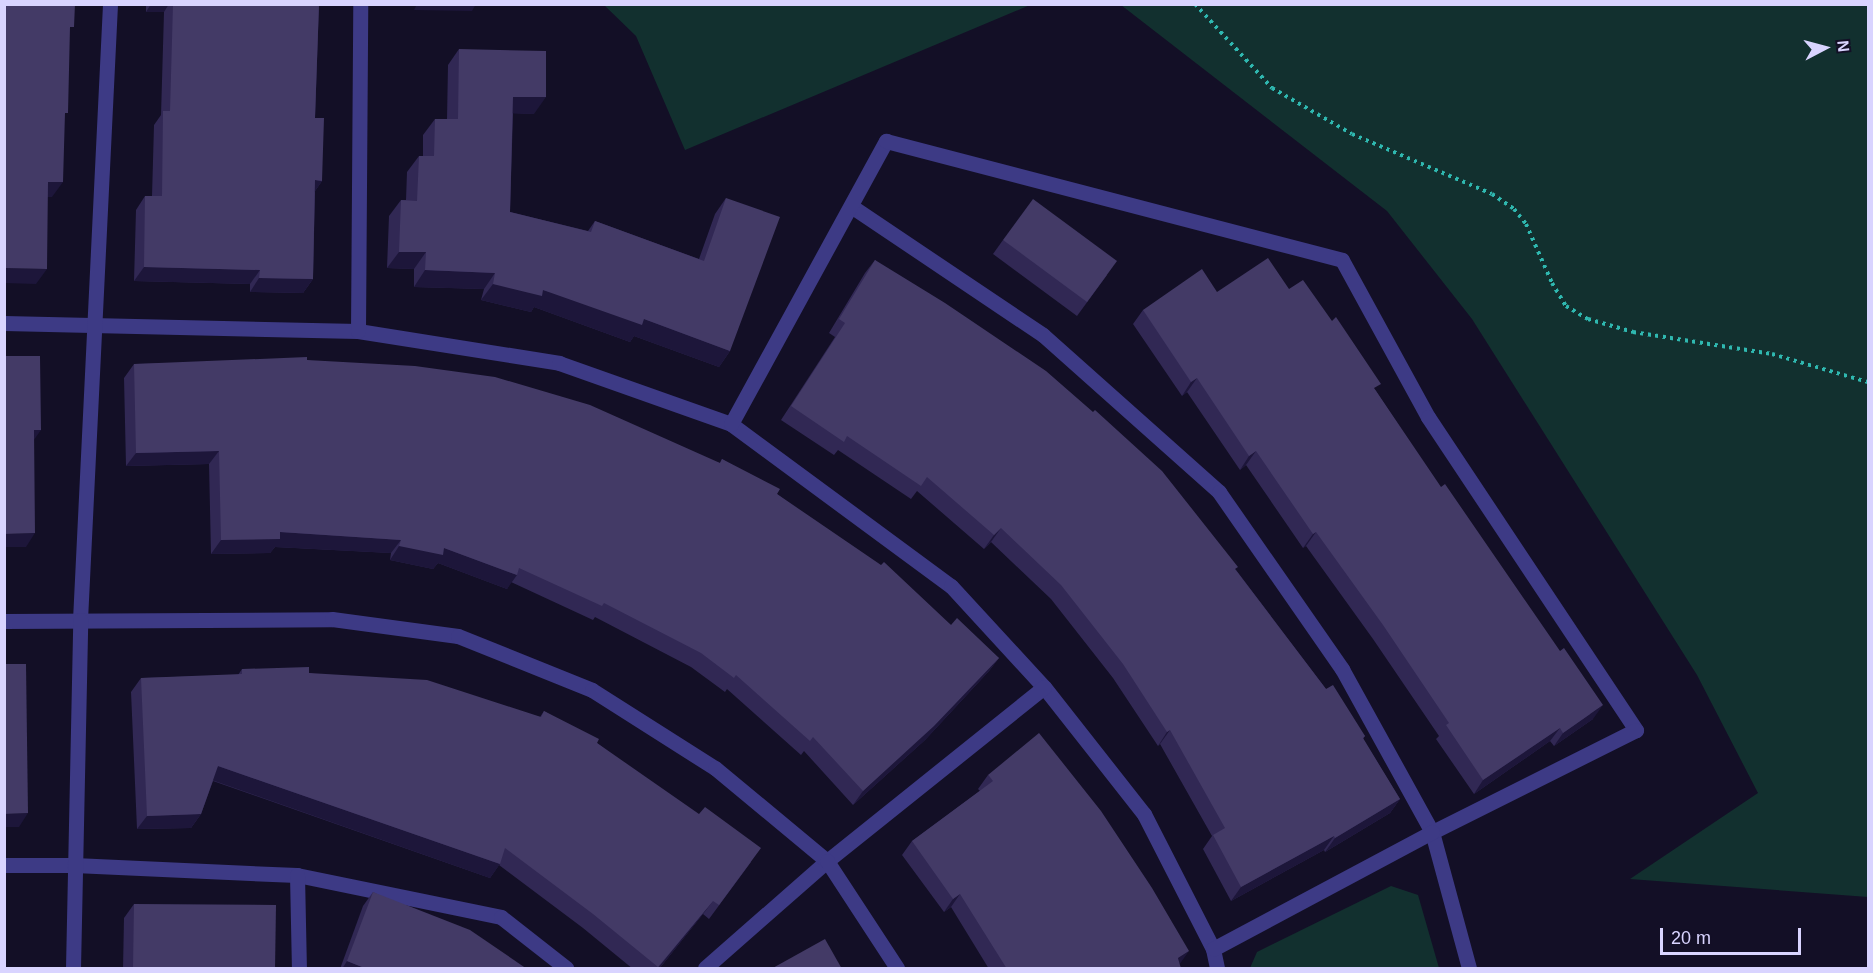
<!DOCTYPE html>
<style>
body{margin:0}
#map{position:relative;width:1873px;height:973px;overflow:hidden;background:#130f26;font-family:Helvetica,sans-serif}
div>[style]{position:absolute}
.green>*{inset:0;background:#12302f}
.path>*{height:4px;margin-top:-2px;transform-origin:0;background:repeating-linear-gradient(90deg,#2fb8b0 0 3px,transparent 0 7.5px)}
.minor>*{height:15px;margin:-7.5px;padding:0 7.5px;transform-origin:7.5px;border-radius:7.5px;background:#3d3a85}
.tertiary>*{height:15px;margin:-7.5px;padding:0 7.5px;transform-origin:7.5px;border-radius:7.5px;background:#3d3a85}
.wall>*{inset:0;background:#312854}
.shaded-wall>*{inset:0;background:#1d163a}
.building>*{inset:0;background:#433a66}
span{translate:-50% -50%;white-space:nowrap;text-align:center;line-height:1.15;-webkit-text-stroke:6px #130f26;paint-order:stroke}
.frame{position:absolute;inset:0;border:6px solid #d9d4ff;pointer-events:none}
.north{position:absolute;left:1795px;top:18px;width:60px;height:60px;-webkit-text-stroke:4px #130f26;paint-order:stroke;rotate:84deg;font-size:16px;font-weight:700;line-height:24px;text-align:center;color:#d9d4ff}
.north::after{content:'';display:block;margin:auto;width:21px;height:27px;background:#d9d4ff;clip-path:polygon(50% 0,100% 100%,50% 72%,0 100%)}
.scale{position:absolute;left:1660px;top:928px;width:141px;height:27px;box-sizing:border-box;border:3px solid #d9d4ff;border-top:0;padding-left:8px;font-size:18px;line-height:21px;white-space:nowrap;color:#d9d4ff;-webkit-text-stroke:4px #130f26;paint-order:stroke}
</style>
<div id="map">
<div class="green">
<i style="clip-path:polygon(604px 5px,1030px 5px,685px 150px,636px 36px)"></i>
<i style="clip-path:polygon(1121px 5px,1868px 5px,1868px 897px,1630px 879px,1758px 793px,1697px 675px,1472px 319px,1387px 211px)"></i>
<i style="clip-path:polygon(1391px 886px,1418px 895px,1439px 968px,1250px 968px,1257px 952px)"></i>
</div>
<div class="path">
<i style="left:1195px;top:4px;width:114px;rotate:47.5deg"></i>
<i style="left:1272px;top:88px;width:92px;rotate:29.9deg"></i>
<i style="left:1352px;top:134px;width:152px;rotate:23.2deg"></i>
<i style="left:1492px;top:194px;width:27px;rotate:34deg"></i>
<i style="left:1514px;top:209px;width:19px;rotate:51deg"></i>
<i style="left:1526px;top:224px;width:64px;rotate:66.2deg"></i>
<i style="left:1552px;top:283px;width:27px;rotate:59deg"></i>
<i style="left:1566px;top:306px;width:26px;rotate:31deg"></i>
<i style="left:1588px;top:319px;width:47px;rotate:16.1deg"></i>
<i style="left:1633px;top:332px;width:141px;rotate:9deg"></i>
<i style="left:1772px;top:354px;width:100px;rotate:16.3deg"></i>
</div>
<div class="minor">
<i style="left:851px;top:206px;width:231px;rotate:33.9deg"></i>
<i style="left:1043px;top:335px;width:236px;rotate:41.7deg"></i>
<i style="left:1219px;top:492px;width:216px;rotate:55.2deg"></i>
<i style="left:1342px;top:669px;width:186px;rotate:61.1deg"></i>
<i style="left:1432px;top:832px;width:141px;rotate:74.8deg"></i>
<i style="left:4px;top:323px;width:354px;rotate:1.3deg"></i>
<i style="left:358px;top:331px;width:204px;rotate:9deg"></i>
<i style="left:559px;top:363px;width:182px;rotate:19.5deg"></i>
<i style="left:731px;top:424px;width:273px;rotate:36.4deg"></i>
<i style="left:951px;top:586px;width:137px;rotate:47.4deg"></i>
<i style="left:1044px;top:687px;width:162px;rotate:51.8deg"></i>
<i style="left:1144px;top:814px;width:152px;rotate:62.9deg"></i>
<i style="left:1213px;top:949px;width:19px;rotate:78deg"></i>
<i style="left:358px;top:331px;width:327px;rotate:-89.6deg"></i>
<i style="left:731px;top:424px;width:323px;rotate:-61.3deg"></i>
<i style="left:886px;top:141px;width:471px;rotate:14.6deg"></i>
<i style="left:1342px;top:260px;width:179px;rotate:61.3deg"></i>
<i style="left:1428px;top:417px;width:376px;rotate:56.4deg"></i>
<i style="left:1636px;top:730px;width:228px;rotate:153.4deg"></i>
<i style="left:1432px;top:832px;width:248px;rotate:151.9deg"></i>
<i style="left:80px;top:620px;width:617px;rotate:-87.21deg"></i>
<i style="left:4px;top:865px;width:70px"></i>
<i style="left:74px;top:865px;width:223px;rotate:2.6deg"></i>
<i style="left:297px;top:875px;width:208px;rotate:11.6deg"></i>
<i style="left:501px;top:917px;width:83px;rotate:38.1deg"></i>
<i style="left:297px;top:875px;width:93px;rotate:88.8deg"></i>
<i style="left:705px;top:968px;width:162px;rotate:-41.3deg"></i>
<i style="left:827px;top:861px;width:278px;rotate:-38.7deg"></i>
</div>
<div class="tertiary">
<i style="left:4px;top:621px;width:328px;rotate:-0.3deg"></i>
<i style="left:332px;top:619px;width:127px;rotate:7.7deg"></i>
<i style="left:458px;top:636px;width:144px;rotate:21.9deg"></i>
<i style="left:592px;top:690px;width:146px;rotate:32.4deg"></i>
<i style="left:715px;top:768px;width:146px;rotate:39.7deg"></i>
<i style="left:827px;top:861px;width:128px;rotate:56.8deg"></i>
<i style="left:73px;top:968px;width:348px;rotate:-88.8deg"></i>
</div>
<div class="wall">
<i style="clip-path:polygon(146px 4px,319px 4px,315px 118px,322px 181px,315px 191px,313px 279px,303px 293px,250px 292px,250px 284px,134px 281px,136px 210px,145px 196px,152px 196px,154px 125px,161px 115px,164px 12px,146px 12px)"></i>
<i style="clip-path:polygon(459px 49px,534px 114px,513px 113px,510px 212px,588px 231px,595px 221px,699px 259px,715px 214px,726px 198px,730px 351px,719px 367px,634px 336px,630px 342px,534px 307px,531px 312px,481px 300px,484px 289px,414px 287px,414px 269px,387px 268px,389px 216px,401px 200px,406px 200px,407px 172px,419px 156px,423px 156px,423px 135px,435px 119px,447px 119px,448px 65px)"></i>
<i style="clip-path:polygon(1003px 240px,1107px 275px,1077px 316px,993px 254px)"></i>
<i style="clip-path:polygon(875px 260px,1236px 570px,1326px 689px,1365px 736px,1363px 739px,1400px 799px,1390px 813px,1325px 852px,1324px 850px,1231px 901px,1203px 849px,1212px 836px,1160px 744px,1158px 746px,1113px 678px,1051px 599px,991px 542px,984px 549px,917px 491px,911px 499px,838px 450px,834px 455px,781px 420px,835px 337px,829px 333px,865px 273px)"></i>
<i style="clip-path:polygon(1289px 289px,1376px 391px,1593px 719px,1554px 746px,1550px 741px,1474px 794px,1436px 739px,1439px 736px,1373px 639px,1306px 546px,1303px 548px,1246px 465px,1240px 470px,1187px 392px,1182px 396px,1133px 324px,1143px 310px,1217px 292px)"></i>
<i style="clip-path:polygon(307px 360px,720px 463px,722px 459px,777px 494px,951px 625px,999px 658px,989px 671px,925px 740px,853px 805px,804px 751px,801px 755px,727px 689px,725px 692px,691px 667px,595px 617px,593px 620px,511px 582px,507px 589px,438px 563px,433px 569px,390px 560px,391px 553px,275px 547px,270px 553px,211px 554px,209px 464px,126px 466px,124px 378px,134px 364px)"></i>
<i style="clip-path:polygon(242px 669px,309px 673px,540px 717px,544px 711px,597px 743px,751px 862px,709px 919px,703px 914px,659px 969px,633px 969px,583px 928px,499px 865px,490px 878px,213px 781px,201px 814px,191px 828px,137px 829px,131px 692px,141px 678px,238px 675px)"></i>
<i style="clip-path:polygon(988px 775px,1180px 965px,1181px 969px,989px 969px,951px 907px,944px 912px,902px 855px,912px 841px,980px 791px,978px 789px)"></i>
<i style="clip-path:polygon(373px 892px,527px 969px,340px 969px,363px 906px)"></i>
<i style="clip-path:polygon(134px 904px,275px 969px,123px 969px,124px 918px)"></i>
</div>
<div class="shaded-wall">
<i style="clip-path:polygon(151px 4px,169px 4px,164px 12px,146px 12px)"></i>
<i style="clip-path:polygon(417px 4px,476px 4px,472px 11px,414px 10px)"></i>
<i style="clip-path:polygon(513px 97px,546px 97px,534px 114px,502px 113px)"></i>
<i style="clip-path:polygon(315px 180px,322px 181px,313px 194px)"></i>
<i style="clip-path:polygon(48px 182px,63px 182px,52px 197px,38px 197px)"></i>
<i style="clip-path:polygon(399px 252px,426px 252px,414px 269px,387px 268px)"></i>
<i style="clip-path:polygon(144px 267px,260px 270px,250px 284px,134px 281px)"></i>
<i style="clip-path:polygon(4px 268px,47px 269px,36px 284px,4px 283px)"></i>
<i style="clip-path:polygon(425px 270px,495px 273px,484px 289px,414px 287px)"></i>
<i style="clip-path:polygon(259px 278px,313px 279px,303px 293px,250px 292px)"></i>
<i style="clip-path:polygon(493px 284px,543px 290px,644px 319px,730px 351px,719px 367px,634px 336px,630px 342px,534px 307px,531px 312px,481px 300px)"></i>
<i style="clip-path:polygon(1197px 378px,1187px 392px,1182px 396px,1191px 382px)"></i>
<i style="clip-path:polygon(34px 430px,41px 430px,31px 444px)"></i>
<i style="clip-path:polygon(219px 451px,209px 464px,126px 466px,136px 453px)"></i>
<i style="clip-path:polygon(1256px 451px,1246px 465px,1240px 470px,1249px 456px)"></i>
<i style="clip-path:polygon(1001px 528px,991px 542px,984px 549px,994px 535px)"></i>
<i style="clip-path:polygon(280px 532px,401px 540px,391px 553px,275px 547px,270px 553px,211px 554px,221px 540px)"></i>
<i style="clip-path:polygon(1316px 532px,1306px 546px,1303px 548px,1313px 534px)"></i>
<i style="clip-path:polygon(35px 533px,26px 547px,4px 547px,4px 534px)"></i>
<i style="clip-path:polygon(399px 546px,444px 548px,517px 575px,507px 589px,438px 563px,433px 569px,390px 560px)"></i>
<i style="clip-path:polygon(999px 658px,989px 671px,925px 740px,853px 805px,863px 791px)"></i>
<i style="clip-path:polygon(1603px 705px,1593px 719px,1554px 746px,1563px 733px)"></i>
<i style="clip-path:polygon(1560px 728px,1550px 741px,1474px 794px,1483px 780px)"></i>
<i style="clip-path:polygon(1170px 730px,1160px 744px,1158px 746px,1167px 732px)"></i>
<i style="clip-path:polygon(218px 766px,500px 864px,490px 878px,209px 779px)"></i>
<i style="clip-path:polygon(1400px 799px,1390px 813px,1325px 852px,1335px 838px)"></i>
<i style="clip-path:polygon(28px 813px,19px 827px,4px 827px,4px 814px)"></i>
<i style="clip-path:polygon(201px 814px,191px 828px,137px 829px,147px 816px)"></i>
<i style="clip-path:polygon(1334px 836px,1324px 850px,1231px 901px,1241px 887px)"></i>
<i style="clip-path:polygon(960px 894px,951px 907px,944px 912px,953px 899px)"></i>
<i style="clip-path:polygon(713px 901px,703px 914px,659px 969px,657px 969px)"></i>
<i style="clip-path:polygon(1189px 951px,1179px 965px,1178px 958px)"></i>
<i style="clip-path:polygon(347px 961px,367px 969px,342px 969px)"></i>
</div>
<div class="building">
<i style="clip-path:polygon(4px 4px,75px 4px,74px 27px,70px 27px,68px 113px,65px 113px,63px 182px,48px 182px,47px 269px,4px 268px)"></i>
<i style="clip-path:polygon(173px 4px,319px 4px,315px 118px,324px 118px,322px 181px,315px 180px,313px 279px,259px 278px,260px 270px,144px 267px,145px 196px,162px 196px,163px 111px,170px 111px)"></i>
<i style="clip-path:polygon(459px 49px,546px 51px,546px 97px,513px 97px,510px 212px,591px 232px,595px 221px,704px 261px,726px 198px,780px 217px,730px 351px,644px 319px,642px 325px,543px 290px,542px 296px,493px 284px,495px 273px,425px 270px,426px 252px,399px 252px,401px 200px,417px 201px,419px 156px,434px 156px,435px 119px,458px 119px)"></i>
<i style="clip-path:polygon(1033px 199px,1117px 261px,1087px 302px,1003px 240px)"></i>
<i style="clip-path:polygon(1268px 258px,1289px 289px,1303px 280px,1332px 321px,1336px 317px,1381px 384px,1374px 388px,1441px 487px,1445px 484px,1560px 651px,1564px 648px,1603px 705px,1563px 733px,1560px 728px,1483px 780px,1446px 725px,1449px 723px,1383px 625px,1316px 532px,1313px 534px,1256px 451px,1249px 456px,1197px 378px,1191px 382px,1143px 310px,1202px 269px,1217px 292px)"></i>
<i style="clip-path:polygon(875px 260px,945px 303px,1046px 371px,1093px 412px,1095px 410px,1162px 471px,1238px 567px,1235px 569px,1326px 689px,1333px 685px,1365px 736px,1363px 738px,1400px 799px,1335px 838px,1334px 836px,1241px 887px,1213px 835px,1225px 828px,1170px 730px,1167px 732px,1123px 664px,1061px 585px,1001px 528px,994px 535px,927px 477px,921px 486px,847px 436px,844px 442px,791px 406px,845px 323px,839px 319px)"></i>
<i style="clip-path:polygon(4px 356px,40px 356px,41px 430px,34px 430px,35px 533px,4px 534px)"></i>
<i style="clip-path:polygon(307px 357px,307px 360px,415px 366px,495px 377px,590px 405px,720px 463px,722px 459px,780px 489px,777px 494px,881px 565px,884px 562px,951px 625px,957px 618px,999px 658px,934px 726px,863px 791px,813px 737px,810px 741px,736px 675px,734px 678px,701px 653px,604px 603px,602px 606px,519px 568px,517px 575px,444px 548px,443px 555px,399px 546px,401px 540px,280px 532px,280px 539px,221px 540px,219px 451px,136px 453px,134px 364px)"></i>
<i style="clip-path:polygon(4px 664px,26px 664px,28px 813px,4px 814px)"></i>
<i style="clip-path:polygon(309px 667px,309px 673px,427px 680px,541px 717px,544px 711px,599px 739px,597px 743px,699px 814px,705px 807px,761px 848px,719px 905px,713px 901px,658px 967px,593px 914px,505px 848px,500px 864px,218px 766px,201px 814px,147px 816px,141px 678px,242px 674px,242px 669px)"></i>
<i style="clip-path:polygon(1039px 733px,1101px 811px,1152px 888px,1189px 951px,1178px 958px,1181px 969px,1007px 969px,960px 894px,953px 899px,912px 841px,993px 781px,988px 775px)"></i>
<i style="clip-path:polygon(373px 892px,470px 930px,527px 969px,367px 969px,347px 961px)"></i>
<i style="clip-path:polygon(134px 904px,276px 905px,275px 969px,133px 968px)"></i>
<i style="clip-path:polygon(825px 939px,842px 969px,771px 969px)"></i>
</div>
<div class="frame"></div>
<div class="north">N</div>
<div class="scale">20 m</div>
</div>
